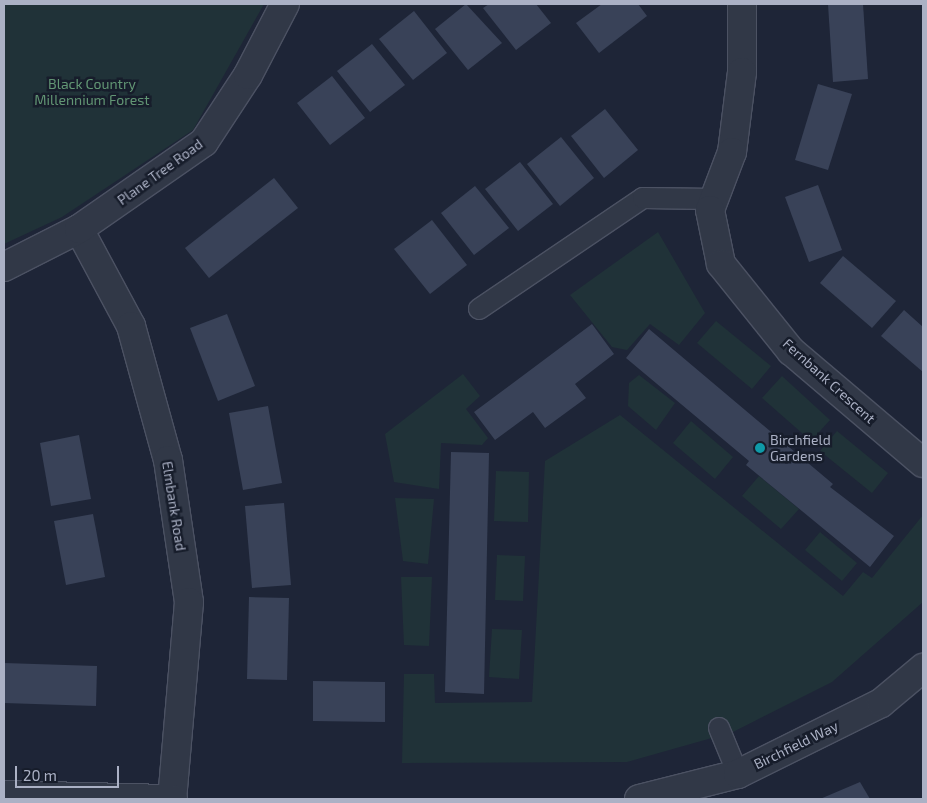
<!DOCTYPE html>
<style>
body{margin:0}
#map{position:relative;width:927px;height:803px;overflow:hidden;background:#1e2537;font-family:"Exo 2",sans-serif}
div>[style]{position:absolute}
.green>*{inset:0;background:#203238}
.building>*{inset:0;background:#394258}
.roads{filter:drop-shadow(1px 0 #4c5263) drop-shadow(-1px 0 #4c5263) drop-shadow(0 1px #4c5263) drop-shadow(0 -1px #4c5263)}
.service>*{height:20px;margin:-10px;padding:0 10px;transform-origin:10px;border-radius:10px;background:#313847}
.minor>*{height:28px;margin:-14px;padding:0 14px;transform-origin:14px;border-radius:14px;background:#313847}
.tertiary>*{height:28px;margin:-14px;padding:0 14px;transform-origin:14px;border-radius:14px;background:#313847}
.dots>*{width:14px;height:14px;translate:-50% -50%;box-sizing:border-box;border:2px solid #171d2b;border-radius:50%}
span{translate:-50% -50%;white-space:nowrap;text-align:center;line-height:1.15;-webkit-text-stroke:5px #171d2b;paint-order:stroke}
.park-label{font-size:14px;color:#629674}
.street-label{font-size:14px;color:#abb1c5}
.poi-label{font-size:14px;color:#abb1c5}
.left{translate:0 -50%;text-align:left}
.frame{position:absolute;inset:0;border:5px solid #abb1c5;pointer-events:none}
.scale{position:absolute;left:15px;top:766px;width:104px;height:22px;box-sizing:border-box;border:2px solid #abb1c5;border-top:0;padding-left:6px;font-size:15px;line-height:18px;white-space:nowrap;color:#abb1c5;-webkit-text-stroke:4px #171d2b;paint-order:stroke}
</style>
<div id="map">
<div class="green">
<i style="clip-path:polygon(4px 4px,264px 4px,193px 130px,62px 217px,4px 244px)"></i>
<i style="clip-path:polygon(658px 232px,705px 313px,679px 345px,650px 324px,627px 350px,612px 347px,570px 295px)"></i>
<i style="clip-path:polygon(716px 321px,771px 366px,752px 389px,697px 343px)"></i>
<i style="clip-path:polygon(463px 374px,480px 396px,466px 409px,488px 438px,482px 445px,441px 443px,439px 489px,394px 482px,385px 434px)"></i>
<i style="clip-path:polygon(639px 375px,675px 403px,656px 430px,628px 406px,629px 383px)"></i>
<i style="clip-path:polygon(782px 376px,830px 420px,811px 441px,762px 398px)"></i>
<i style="clip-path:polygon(620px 415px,843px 596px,863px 572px,872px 578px,923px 515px,923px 602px,832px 682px,733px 732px,627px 762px,402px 763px,404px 674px,434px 674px,435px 703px,532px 702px,545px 461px)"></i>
<i style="clip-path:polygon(691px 421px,733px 457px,715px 479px,673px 443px)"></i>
<i style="clip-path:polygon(837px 431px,888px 473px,872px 493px,820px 451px)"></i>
<i style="clip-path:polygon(496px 471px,529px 472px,528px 522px,494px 521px)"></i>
<i style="clip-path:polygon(759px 476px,799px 509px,781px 529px,742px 496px)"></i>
<i style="clip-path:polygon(395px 498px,434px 499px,428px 564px,403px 561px)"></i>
<i style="clip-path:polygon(820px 532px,857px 563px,842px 581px,805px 550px)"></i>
<i style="clip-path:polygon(497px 555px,525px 556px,523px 601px,495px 600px)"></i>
<i style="clip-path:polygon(401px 577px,432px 577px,429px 646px,404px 645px)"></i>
<i style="clip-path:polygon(492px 629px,522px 630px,519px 679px,489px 677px)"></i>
</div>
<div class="building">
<i style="clip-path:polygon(466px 4px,502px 43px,468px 70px,435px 29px)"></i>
<i style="clip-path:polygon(489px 4px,536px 4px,551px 23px,516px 50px,483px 8px)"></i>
<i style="clip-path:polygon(602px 4px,638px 4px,647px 16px,599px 53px,576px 23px)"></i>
<i style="clip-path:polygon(828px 4px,863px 4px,868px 79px,833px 82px)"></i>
<i style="clip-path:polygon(414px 11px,447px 53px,413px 80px,379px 39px)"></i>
<i style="clip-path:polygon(372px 44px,405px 85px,370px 112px,337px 71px)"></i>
<i style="clip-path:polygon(332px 76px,365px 118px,330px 145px,297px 103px)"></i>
<i style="clip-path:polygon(818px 84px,852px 94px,828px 170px,795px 160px)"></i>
<i style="clip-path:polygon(605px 109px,638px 150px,604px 178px,571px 136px)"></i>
<i style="clip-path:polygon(561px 137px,594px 178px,560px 206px,527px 164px)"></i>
<i style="clip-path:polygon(520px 162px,553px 204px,518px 231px,485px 189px)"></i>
<i style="clip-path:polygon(274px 178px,298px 208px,209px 278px,185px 248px)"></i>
<i style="clip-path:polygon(818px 185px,842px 250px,809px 262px,785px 197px)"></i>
<i style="clip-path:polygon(475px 186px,509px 228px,474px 255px,441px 213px)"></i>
<i style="clip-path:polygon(432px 220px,467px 265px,430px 294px,394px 249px)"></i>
<i style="clip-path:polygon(843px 256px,896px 301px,872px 328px,820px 283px)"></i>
<i style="clip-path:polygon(904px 310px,923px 327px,923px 372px,881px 336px)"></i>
<i style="clip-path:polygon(227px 314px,255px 386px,218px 401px,190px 328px)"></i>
<i style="clip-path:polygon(592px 324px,614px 354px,575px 384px,586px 398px,545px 428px,533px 412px,495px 440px,474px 412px)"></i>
<i style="clip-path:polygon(649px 329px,833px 484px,830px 487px,894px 536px,870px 567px,746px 465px,749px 461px,626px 358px)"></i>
<i style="clip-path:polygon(268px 406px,282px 483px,243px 490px,229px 413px)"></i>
<i style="clip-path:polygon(79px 435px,91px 499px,51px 506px,40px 443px)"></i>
<i style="clip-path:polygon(451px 452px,489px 453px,484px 694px,445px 692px)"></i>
<i style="clip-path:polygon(284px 503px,291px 585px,252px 588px,245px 506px)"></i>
<i style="clip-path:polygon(93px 514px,105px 577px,66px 585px,54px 521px)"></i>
<i style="clip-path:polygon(249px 597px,289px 598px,287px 680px,247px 679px)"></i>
<i style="clip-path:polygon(4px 663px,97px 666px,96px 706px,4px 703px)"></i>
<i style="clip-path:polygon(313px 681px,385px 682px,385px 722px,313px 721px)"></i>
<i style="clip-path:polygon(860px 782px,870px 799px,820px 799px)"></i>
</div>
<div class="roads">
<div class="service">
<i style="left:479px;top:309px;width:198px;rotate:-34.1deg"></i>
<i style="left:643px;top:198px;width:71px;rotate:0.8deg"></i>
<i style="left:719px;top:728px;width:50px;rotate:67.6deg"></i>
</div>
<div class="minor">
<i style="left:742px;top:4px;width:68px;rotate:90deg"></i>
<i style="left:742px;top:72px;width:81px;rotate:97.1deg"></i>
<i style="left:732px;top:152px;width:62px;rotate:110.8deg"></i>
<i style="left:710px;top:210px;width:55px;rotate:78.5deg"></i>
<i style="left:721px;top:264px;width:112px;rotate:51.2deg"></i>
<i style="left:791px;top:351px;width:173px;rotate:40.3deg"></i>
<i style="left:79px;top:229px;width:110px;rotate:61.8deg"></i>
<i style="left:131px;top:326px;width:139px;rotate:74.6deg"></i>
<i style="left:168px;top:460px;width:144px;rotate:81.6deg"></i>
<i style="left:189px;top:602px;width:198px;rotate:94.9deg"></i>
<i style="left:4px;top:267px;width:84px;rotate:-26.9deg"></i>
<i style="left:79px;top:229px;width:152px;rotate:-34.8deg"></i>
<i style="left:204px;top:142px;width:80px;rotate:-56.7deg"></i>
<i style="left:248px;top:75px;width:80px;rotate:-62.5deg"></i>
</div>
<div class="tertiary">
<i style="left:4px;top:795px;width:169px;rotate:1.4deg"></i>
<i style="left:639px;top:799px;width:102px;rotate:-14.2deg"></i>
<i style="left:738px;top:774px;width:160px;rotate:-26.4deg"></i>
<i style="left:881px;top:703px;width:55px;rotate:-39.8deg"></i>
</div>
</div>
<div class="dots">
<i style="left:760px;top:448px;background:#0f9aa8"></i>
</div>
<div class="park-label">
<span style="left:92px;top:92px">Black Country<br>Millennium Forest</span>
</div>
<div class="street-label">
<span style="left:160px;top:172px;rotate:-36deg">Plane Tree Road</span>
<span style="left:829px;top:381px;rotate:42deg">Fernbank Crescent</span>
<span style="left:174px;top:506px;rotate:81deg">Elmbank Road</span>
<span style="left:796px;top:745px;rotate:-26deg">Birchfield Way</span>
</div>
<div class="poi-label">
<span class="left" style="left:770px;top:448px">Birchfield<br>Gardens</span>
</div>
<div class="frame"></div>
<div class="scale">20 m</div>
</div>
